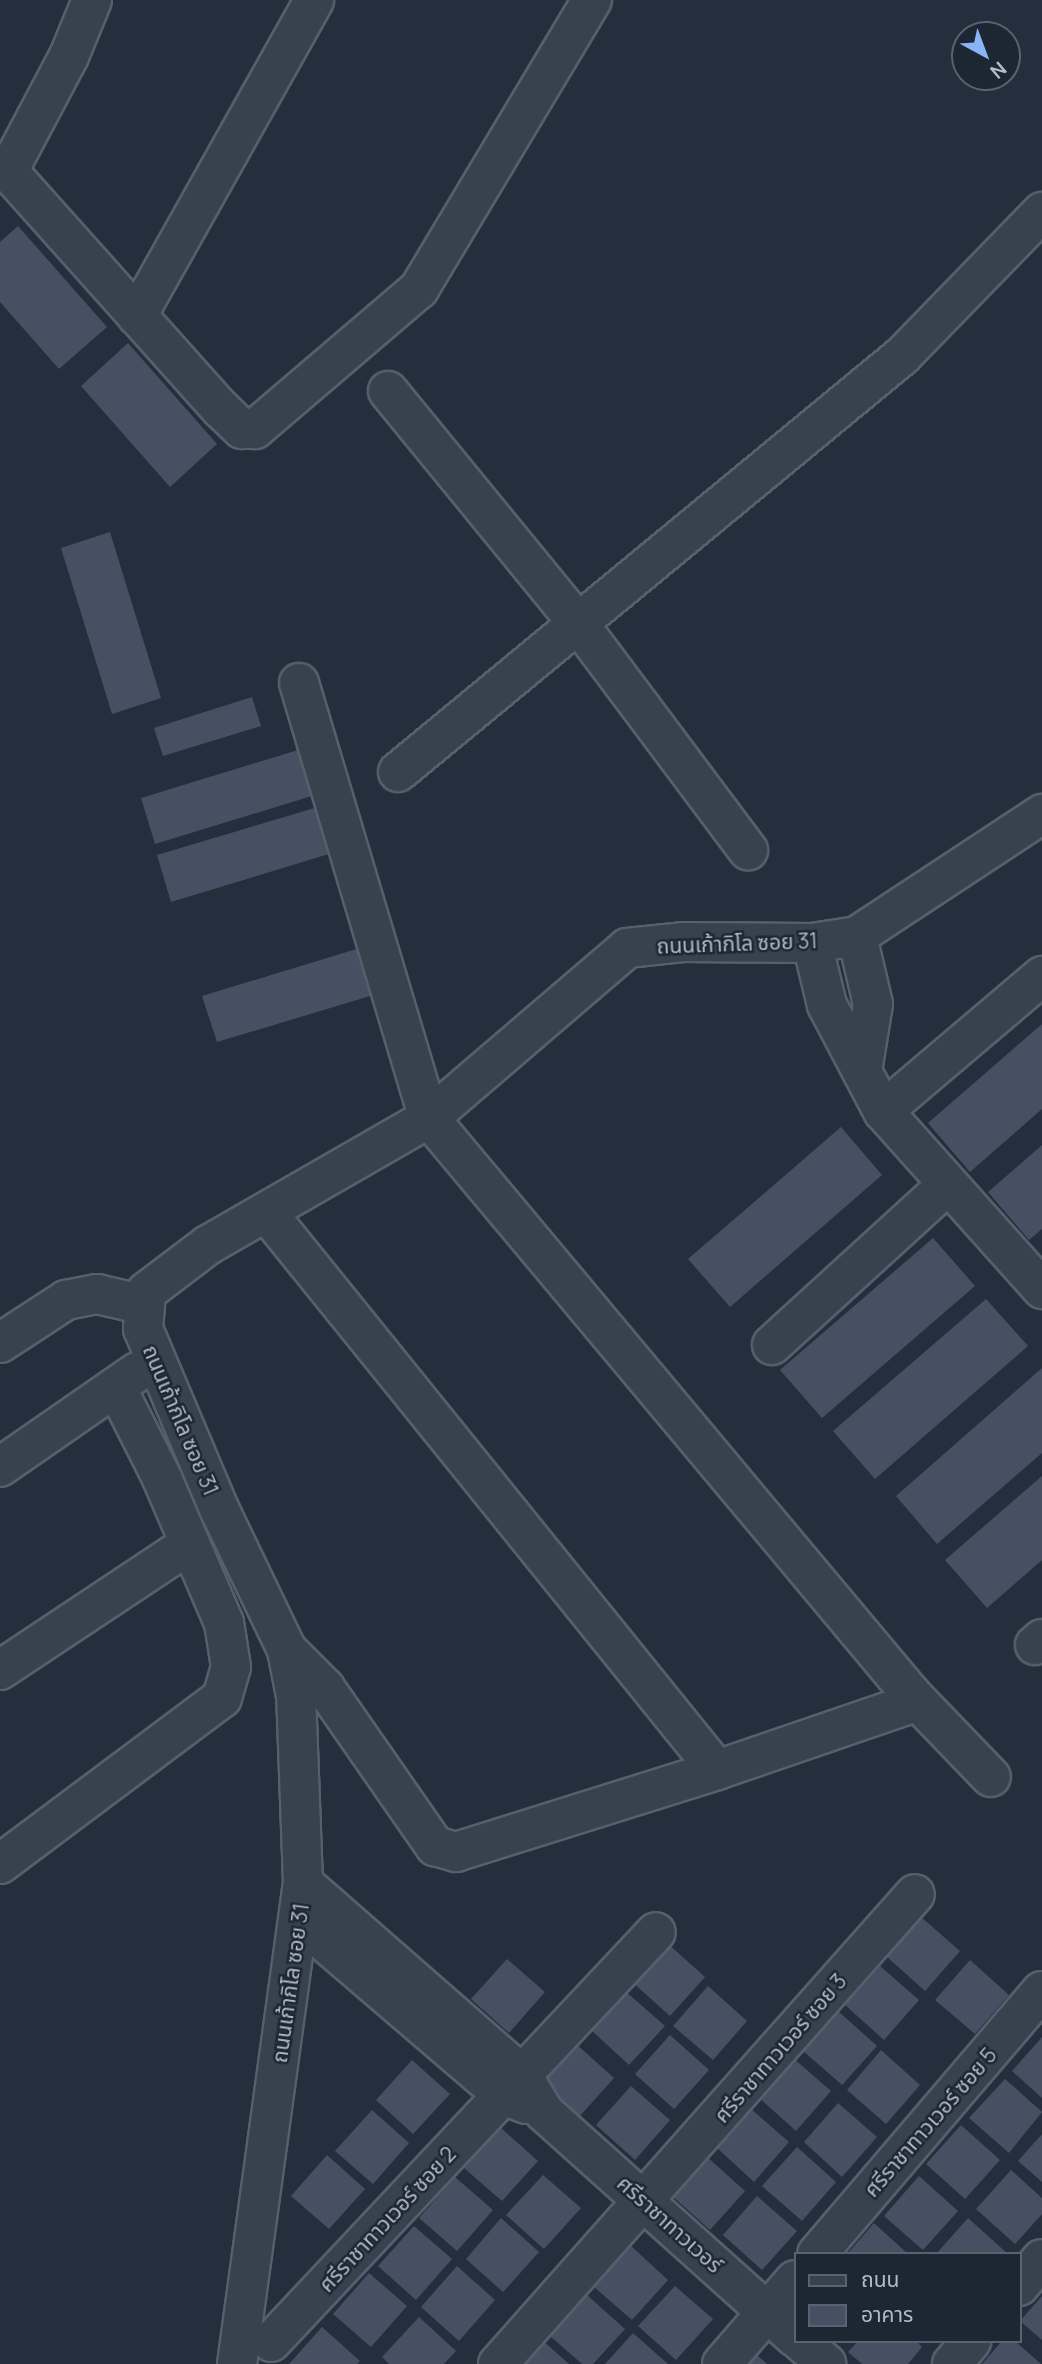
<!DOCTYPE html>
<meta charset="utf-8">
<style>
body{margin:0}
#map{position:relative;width:1042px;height:2364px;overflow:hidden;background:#242f3e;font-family:Manrope,"Noto Sans Thai",sans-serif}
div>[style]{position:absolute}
.building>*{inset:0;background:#455162}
.roads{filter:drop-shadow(2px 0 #565f6c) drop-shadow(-2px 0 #565f6c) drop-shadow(0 2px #565f6c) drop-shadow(0 -2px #565f6c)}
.minor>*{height:38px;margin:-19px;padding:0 19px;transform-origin:19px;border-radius:19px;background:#38414e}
span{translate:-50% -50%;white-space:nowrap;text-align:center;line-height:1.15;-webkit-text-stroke:5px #1d2633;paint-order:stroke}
.street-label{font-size:21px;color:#b4bcc9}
.legend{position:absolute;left:794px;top:2252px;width:228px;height:91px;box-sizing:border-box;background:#1d2633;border:2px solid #59626f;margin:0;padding:9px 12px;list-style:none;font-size:21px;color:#b4bcc9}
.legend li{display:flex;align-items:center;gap:14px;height:35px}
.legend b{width:35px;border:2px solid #59626f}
.north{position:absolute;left:951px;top:21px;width:70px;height:70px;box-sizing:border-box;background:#1d2633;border:2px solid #59626f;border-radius:50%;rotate:139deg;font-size:19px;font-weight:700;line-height:28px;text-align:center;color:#b4bcc9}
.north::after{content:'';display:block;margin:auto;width:24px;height:32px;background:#8ab4f8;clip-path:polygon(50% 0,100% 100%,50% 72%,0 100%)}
</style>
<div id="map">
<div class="building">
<i style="clip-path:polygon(18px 226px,107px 327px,59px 369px,0 302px,0 242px)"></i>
<i style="clip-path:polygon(128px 343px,217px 444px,170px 487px,81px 386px)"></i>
<i style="clip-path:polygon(110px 532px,161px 698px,112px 714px,61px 548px)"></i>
<i style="clip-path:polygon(252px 697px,261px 726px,163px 756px,154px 728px)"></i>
<i style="clip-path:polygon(301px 749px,315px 795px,155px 844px,141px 798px)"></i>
<i style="clip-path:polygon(318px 807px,332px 853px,171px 902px,157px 855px)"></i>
<i style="clip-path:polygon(363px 947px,377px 994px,217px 1042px,202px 996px)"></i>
<i style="clip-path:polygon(1042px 1024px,1042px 1109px,970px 1172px,928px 1123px)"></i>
<i style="clip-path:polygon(841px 1127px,882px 1175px,730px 1307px,688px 1259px)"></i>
<i style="clip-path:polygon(1042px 1145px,1042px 1229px,1029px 1240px,988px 1192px)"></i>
<i style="clip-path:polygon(933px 1238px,975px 1286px,822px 1418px,780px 1370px)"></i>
<i style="clip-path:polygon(986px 1299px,1028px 1346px,875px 1479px,833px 1431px)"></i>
<i style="clip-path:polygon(1042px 1368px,1042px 1453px,937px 1544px,896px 1496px)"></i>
<i style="clip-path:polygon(1042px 1476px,1042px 1560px,987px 1608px,945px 1560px)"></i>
<i style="clip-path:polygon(921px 1917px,960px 1951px,925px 1991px,886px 1956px)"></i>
<i style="clip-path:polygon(666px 1942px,705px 1977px,670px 2016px,631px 1981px)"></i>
<i style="clip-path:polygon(507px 1959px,545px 1992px,509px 2033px,471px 1999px)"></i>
<i style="clip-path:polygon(970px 1960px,1009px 1995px,975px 2034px,935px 2000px)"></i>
<i style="clip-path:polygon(880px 1966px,919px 2000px,884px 2040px,845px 2005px)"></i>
<i style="clip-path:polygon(708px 1986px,747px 2021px,713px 2060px,673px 2026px)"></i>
<i style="clip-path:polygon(625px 1991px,665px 2026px,629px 2065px,591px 2030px)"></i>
<i style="clip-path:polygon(838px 2011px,877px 2046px,842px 2085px,802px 2050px)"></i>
<i style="clip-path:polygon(670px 2035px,709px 2070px,674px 2109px,635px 2074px)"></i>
<i style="clip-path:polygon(1042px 2037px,1042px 2098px,1012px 2071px)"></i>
<i style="clip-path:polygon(575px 2043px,614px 2078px,579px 2117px,540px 2082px)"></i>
<i style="clip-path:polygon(881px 2050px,920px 2085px,886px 2124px,847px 2090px)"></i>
<i style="clip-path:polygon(792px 2057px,831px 2091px,796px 2131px,757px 2096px)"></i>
<i style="clip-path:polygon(412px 2060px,450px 2094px,413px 2134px,376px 2100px)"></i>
<i style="clip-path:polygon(1005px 2079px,1042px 2112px,1009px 2153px,969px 2118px)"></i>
<i style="clip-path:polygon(631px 2086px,670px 2120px,635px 2160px,596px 2125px)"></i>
<i style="clip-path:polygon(838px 2103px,877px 2137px,842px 2177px,804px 2142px)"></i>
<i style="clip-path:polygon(750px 2108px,789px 2142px,754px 2182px,716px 2147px)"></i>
<i style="clip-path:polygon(372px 2110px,409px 2143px,373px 2184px,335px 2151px)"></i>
<i style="clip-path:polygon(961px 2125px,1000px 2160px,965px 2199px,926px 2164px)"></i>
<i style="clip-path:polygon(500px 2127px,538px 2161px,502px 2201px,464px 2168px)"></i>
<i style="clip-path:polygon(1042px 2134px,1042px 2182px,1018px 2161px)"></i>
<i style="clip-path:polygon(797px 2147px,836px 2182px,802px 2221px,762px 2186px)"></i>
<i style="clip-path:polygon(327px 2155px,365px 2189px,329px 2229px,291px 2196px)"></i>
<i style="clip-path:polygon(706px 2156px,745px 2191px,710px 2230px,671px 2195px)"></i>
<i style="clip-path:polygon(1011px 2170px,1042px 2198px,1042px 2214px,1015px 2244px,976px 2209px)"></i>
<i style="clip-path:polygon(543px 2175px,581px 2208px,544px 2249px,506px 2215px)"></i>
<i style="clip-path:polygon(919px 2176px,958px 2211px,923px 2250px,884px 2216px)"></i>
<i style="clip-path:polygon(455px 2177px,493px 2210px,457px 2251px,419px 2218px)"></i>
<i style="clip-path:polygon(757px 2196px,797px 2231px,762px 2270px,723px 2235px)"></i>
<i style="clip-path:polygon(501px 2218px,539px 2252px,503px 2292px,466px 2259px)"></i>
<i style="clip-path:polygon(968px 2218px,1008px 2254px,936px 2254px)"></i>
<i style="clip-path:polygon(874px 2223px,908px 2254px,847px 2254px)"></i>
<i style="clip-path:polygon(414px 2226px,452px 2259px,416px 2300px,378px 2266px)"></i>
<i style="clip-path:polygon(631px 2246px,668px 2280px,632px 2320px,594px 2287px)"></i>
<i style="clip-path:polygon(457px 2266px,495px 2300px,459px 2341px,421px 2307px)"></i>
<i style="clip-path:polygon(369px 2273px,407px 2306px,371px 2347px,333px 2314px)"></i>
<i style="clip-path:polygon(675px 2286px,713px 2319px,676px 2360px,638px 2326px)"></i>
<i style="clip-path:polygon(587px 2295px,625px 2329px,593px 2364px,582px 2364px,550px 2336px)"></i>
<i style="clip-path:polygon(1042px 2296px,1042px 2340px,1020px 2321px)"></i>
<i style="clip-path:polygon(419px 2317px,456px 2351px,444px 2364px,389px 2364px,382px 2357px)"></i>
<i style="clip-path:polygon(322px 2327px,360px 2361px,357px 2364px,289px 2364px)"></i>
<i style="clip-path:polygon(633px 2333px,668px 2364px,605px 2364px)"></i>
<i style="clip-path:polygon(541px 2339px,569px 2364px,519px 2364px)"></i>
<i style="clip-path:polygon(858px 2341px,916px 2341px,922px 2347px,908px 2364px,862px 2364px,848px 2352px)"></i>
<i style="clip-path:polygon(1002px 2341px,1015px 2341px,1041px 2364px,982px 2364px)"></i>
<i style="clip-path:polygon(757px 2355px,767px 2364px,749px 2364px)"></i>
</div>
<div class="roads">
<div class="minor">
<i style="left:92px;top:0;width:61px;rotate:112.3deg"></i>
<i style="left:69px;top:56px;width:130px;rotate:117.9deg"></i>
<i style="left:8px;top:171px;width:319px;rotate:48.2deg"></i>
<i style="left:221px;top:409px;width:29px;rotate:44deg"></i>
<i style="left:242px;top:429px;width:13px"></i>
<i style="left:255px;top:429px;width:216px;rotate:-40.5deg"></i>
<i style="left:419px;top:289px;width:337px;rotate:-59.1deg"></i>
<i style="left:137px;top:316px;width:362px;rotate:-60.7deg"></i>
<i style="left:388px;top:391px;width:300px;rotate:50.7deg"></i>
<i style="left:578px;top:623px;width:284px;rotate:53.2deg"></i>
<i style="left:299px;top:683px;width:454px;rotate:73.4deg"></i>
<i style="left:429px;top:1118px;width:751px;rotate:50.08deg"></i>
<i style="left:911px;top:1694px;width:115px;rotate:46.1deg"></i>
<i style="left:398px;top:772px;width:654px;rotate:-39.54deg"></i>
<i style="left:902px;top:356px;width:201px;rotate:-45.8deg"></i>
<i style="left:857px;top:936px;width:70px;rotate:76.8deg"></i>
<i style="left:873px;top:1004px;width:68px;rotate:99.3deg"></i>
<i style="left:812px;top:943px;width:64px;rotate:76.4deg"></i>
<i style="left:827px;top:1005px;width:120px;rotate:62.2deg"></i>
<i style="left:883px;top:1111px;width:239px;rotate:48.2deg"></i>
<i style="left:883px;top:1111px;width:209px;rotate:-40.3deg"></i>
<i style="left:267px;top:1213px;width:716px;rotate:51.07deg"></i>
<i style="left:0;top:1343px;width:79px;rotate:-33.1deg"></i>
<i style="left:66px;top:1300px;width:32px;rotate:-11deg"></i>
<i style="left:97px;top:1294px;width:49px;rotate:12.9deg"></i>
<i style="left:772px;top:1345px;width:237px;rotate:-42.4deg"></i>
<i style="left:0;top:1467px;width:167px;rotate:-34.7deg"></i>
<i style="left:1035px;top:1645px;width:9px;rotate:-41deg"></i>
<i style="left:287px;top:1650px;width:54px;rotate:45deg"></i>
<i style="left:325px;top:1688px;width:193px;rotate:55.2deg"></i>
<i style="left:435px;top:1846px;width:22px;rotate:16deg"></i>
<i style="left:456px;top:1852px;width:274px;rotate:-17.4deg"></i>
<i style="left:717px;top:1770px;width:198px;rotate:-18.9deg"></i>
<i style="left:904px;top:1706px;width:7px;rotate:-34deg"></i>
<i style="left:910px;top:1702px;width:8px;rotate:-83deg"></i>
<i style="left:0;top:1670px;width:228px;rotate:-33.6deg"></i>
<i style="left:0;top:1864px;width:277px;rotate:-36.8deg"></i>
<i style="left:222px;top:1698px;width:32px;rotate:-74deg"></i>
<i style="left:231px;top:1667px;width:45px;rotate:-99deg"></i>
<i style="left:224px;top:1623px;width:158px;rotate:-113.2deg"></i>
<i style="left:162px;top:1478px;width:102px;rotate:-116.8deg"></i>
<i style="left:303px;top:1883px;width:291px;rotate:41.2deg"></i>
<i style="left:522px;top:2075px;width:43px;rotate:59.3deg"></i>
<i style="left:544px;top:2112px;width:337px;rotate:41.9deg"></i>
<i style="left:299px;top:1920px;width:269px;rotate:40.6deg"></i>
<i style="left:503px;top:2095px;width:25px;rotate:21deg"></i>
<i style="left:817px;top:2254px;width:346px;rotate:-49.5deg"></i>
<i style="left:1019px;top:2286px;width:35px;rotate:-50deg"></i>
<i style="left:800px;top:2341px;width:35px;rotate:41deg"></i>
<i style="left:271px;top:2342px;width:562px;rotate:-46.8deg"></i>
<i style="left:237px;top:2364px;width:486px;rotate:-82.2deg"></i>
<i style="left:303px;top:1883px;width:187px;rotate:-92.1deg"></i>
<i style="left:296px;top:1696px;width:47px;rotate:-101.1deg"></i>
<i style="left:287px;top:1650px;width:154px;rotate:-115.7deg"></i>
<i style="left:220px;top:1511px;width:198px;rotate:-112.9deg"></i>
<i style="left:143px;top:1329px;width:37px;rotate:-85deg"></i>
<i style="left:146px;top:1292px;width:78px;rotate:-37.2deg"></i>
<i style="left:208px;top:1245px;width:255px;rotate:-29.9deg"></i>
<i style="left:429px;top:1118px;width:261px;rotate:-40.6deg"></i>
<i style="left:627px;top:948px;width:56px;rotate:-6.1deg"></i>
<i style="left:683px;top:942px;width:129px;rotate:0.4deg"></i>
<i style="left:812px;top:943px;width:46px;rotate:-8.8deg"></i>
<i style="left:857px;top:936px;width:222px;rotate:-33.4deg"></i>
<i style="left:498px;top:2364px;width:628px;rotate:-48.42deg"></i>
<i style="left:722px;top:2364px;width:111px;rotate:-49deg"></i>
<i style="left:952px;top:2364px;width:30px;rotate:-50deg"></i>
</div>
</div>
<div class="street-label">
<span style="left:737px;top:943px;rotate:-2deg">ถนนเก้ากิโล ซอย 31</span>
<span style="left:181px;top:1420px;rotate:67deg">ถนนเก้ากิโล ซอย 31</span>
<span style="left:290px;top:1983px;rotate:-82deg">ถนนเก้ากิโล ซอย 31</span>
<span style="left:780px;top:2048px;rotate:-49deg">ศรีราชาทาวเวอร์ ซอย 3</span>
<span style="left:930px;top:2122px;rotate:-49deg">ศรีราชาทาวเวอร์ ซอย 5</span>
<span style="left:387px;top:2219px;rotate:-47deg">ศรีราชาทาวเวอร์ ซอย 2</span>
<span style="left:670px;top:2224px;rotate:42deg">ศรีราชาทาวเวอร์</span>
</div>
<ul class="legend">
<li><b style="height:9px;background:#38414e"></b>ถนน</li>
<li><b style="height:19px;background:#455162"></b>อาคาร</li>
</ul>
<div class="north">N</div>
</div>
